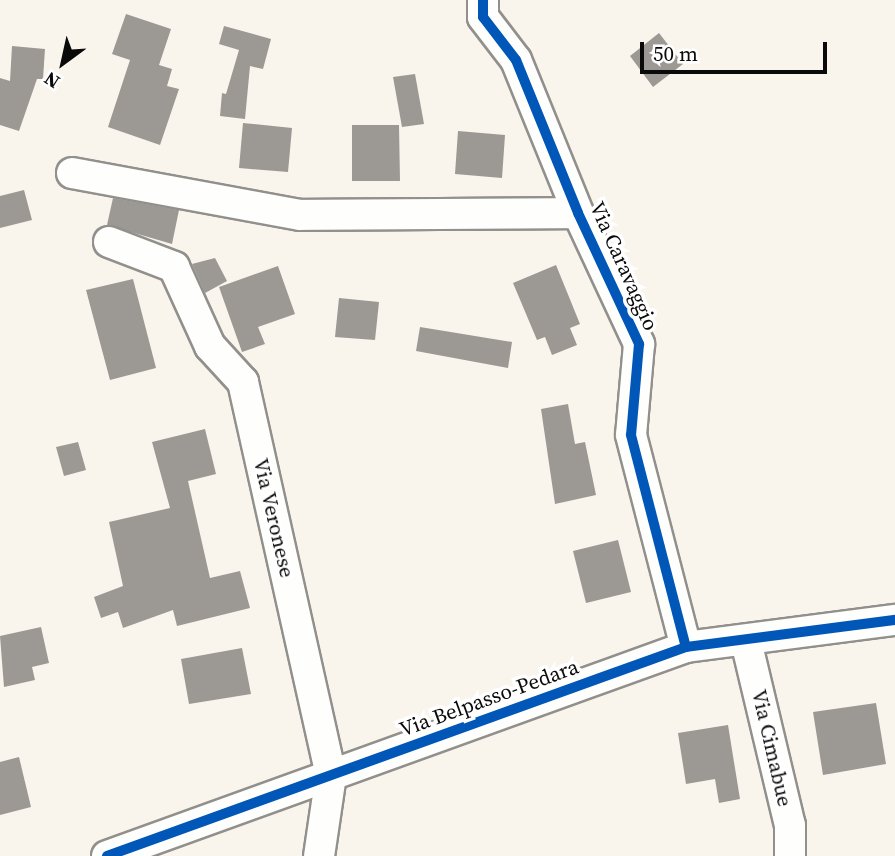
<!DOCTYPE html>
<style>
body{margin:0}
#map{position:relative;width:895px;height:856px;overflow:hidden;background:#f9f5ed;font-family:"Source Serif 4",serif}
div>[style]{position:absolute}
.building>*{inset:0;background:#9c9893}
.roads{filter:drop-shadow(2px 0 #92908c) drop-shadow(-2px 0 #92908c) drop-shadow(0 2px #92908c) drop-shadow(0 -2px #92908c)}
.minor>*{height:30px;margin:-15px;padding:0 15px;transform-origin:15px;border-radius:15px;background:#fefefc}
.cycleway>*{height:10px;margin:-5px;padding:0 5px;transform-origin:5px;border-radius:5px;background:#0057b8}
span{translate:-50% -50%;white-space:nowrap;text-align:center;line-height:1.15;-webkit-text-stroke:7px #fff;paint-order:stroke}
.street-label{font-size:21px;color:#0a0a0a}
.north{position:absolute;left:28px;top:28px;width:70px;height:70px;-webkit-text-stroke:5px #fff;paint-order:stroke;rotate:213deg;font-size:19px;font-weight:700;line-height:28px;text-align:center;color:#0a0a0a}
.north::after{content:'';display:block;margin:auto;width:24px;height:32px;background:#0a0a0a;clip-path:polygon(50% 0,100% 100%,50% 72%,0 100%)}
.scale{position:absolute;left:640px;top:42px;width:187px;height:32px;box-sizing:border-box;border:4px solid #0a0a0a;border-top:0;padding-left:9px;font-size:21px;line-height:24px;white-space:nowrap;color:#0a0a0a;-webkit-text-stroke:5px #fff;paint-order:stroke}
</style>
<div id="map">
<div class="building">
<i style="clip-path:polygon(126px 14px,171px 29px,159px 65px,172px 69px,167px 86px,179px 89px,160px 145px,108px 127px,130px 60px,112px 54px)"></i>
<i style="clip-path:polygon(224px 26px,271px 39px,263px 69px,250px 66px,245px 119px,220px 116px,222px 93px,226px 94px,239px 50px,219px 44px)"></i>
<i style="clip-path:polygon(659px 33px,683px 64px,653px 87px,630px 56px)"></i>
<i style="clip-path:polygon(12px 46px,45px 49px,43px 79px,37px 79px,19px 131px,0 125px,0 78px,10px 81px)"></i>
<i style="clip-path:polygon(415px 74px,424px 124px,402px 127px,393px 77px)"></i>
<i style="clip-path:polygon(243px 123px,292px 128px,288px 172px,239px 168px)"></i>
<i style="clip-path:polygon(352px 125px,399px 125px,400px 181px,352px 181px)"></i>
<i style="clip-path:polygon(458px 131px,505px 135px,502px 178px,455px 174px)"></i>
<i style="clip-path:polygon(24px 190px,32px 220px,0 228px,0 196px)"></i>
<i style="clip-path:polygon(113px 198px,179px 210px,172px 244px,107px 225px)"></i>
<i style="clip-path:polygon(215px 258px,227px 281px,205px 293px,192px 264px)"></i>
<i style="clip-path:polygon(556px 265px,580px 324px,570px 328px,577px 345px,552px 355px,545px 337px,537px 340px,513px 283px)"></i>
<i style="clip-path:polygon(278px 266px,295px 314px,258px 327px,265px 344px,242px 352px,219px 287px)"></i>
<i style="clip-path:polygon(133px 279px,156px 368px,110px 380px,86px 290px)"></i>
<i style="clip-path:polygon(339px 298px,379px 302px,375px 340px,335px 337px)"></i>
<i style="clip-path:polygon(420px 327px,512px 342px,508px 368px,416px 351px)"></i>
<i style="clip-path:polygon(568px 404px,575px 444px,585px 442px,596px 495px,555px 504px,541px 409px)"></i>
<i style="clip-path:polygon(205px 429px,216px 474px,188px 481px,210px 578px,240px 571px,250px 608px,177px 626px,173px 610px,123px 628px,118px 612px,101px 618px,94px 597px,123px 586px,109px 522px,170px 508px,152px 442px)"></i>
<i style="clip-path:polygon(78px 442px,86px 470px,64px 476px,56px 447px)"></i>
<i style="clip-path:polygon(618px 540px,631px 592px,586px 603px,573px 551px)"></i>
<i style="clip-path:polygon(41px 627px,49px 663px,32px 667px,35px 680px,4px 687px,0 636px)"></i>
<i style="clip-path:polygon(242px 648px,251px 694px,189px 704px,181px 659px)"></i>
<i style="clip-path:polygon(876px 703px,886px 764px,823px 775px,813px 712px)"></i>
<i style="clip-path:polygon(728px 725px,740px 799px,719px 803px,715px 779px,686px 784px,678px 733px)"></i>
<i style="clip-path:polygon(19px 757px,31px 807px,0 815px,0 762px)"></i>
</div>
<div class="roads">
<div class="minor">
<i style="left:483px;top:0;width:17px;rotate:90deg"></i>
<i style="left:483px;top:17px;width:54px;rotate:52.5deg"></i>
<i style="left:516px;top:60px;width:165px;rotate:67.9deg"></i>
<i style="left:578px;top:213px;width:145px;rotate:65deg"></i>
<i style="left:639px;top:344px;width:91px;rotate:95deg"></i>
<i style="left:631px;top:435px;width:219px;rotate:75.5deg"></i>
<i style="left:72px;top:173px;width:232px;rotate:10.4deg"></i>
<i style="left:300px;top:215px;width:278px;rotate:-0.4deg"></i>
<i style="left:109px;top:242px;width:70px;rotate:21deg"></i>
<i style="left:174px;top:267px;width:87px;rotate:65.5deg"></i>
<i style="left:210px;top:346px;width:49px;rotate:47.5deg"></i>
<i style="left:243px;top:382px;width:403px;rotate:77.4deg"></i>
<i style="left:331px;top:775px;width:82px;rotate:98.4deg"></i>
<i style="left:746px;top:641px;width:189px;rotate:76.6deg"></i>
<i style="left:790px;top:825px;width:31px;rotate:90deg"></i>
<i style="left:107px;top:856px;width:616px;rotate:-19.85deg"></i>
<i style="left:686px;top:647px;width:211px;rotate:-7.4deg"></i>
</div>
</div>
<div class="cycleway">
<i style="left:483px;top:0;width:17px;rotate:90deg"></i>
<i style="left:483px;top:17px;width:54px;rotate:52.5deg"></i>
<i style="left:516px;top:60px;width:165px;rotate:67.9deg"></i>
<i style="left:578px;top:213px;width:145px;rotate:65deg"></i>
<i style="left:639px;top:344px;width:91px;rotate:95deg"></i>
<i style="left:631px;top:435px;width:219px;rotate:75.5deg"></i>
<i style="left:107px;top:856px;width:616px;rotate:-19.85deg"></i>
<i style="left:686px;top:647px;width:211px;rotate:-7.4deg"></i>
</div>
<div class="street-label">
<span style="left:624px;top:266px;rotate:66deg">Via Caravaggio</span>
<span style="left:274px;top:518px;rotate:77deg">Via Veronese</span>
<span style="left:489px;top:698px;rotate:-20deg">Via Belpasso-Pedara</span>
<span style="left:772px;top:748px;rotate:77deg">Via Cimabue</span>
</div>
<div class="north">N</div>
<div class="scale">50 m</div>
</div>
